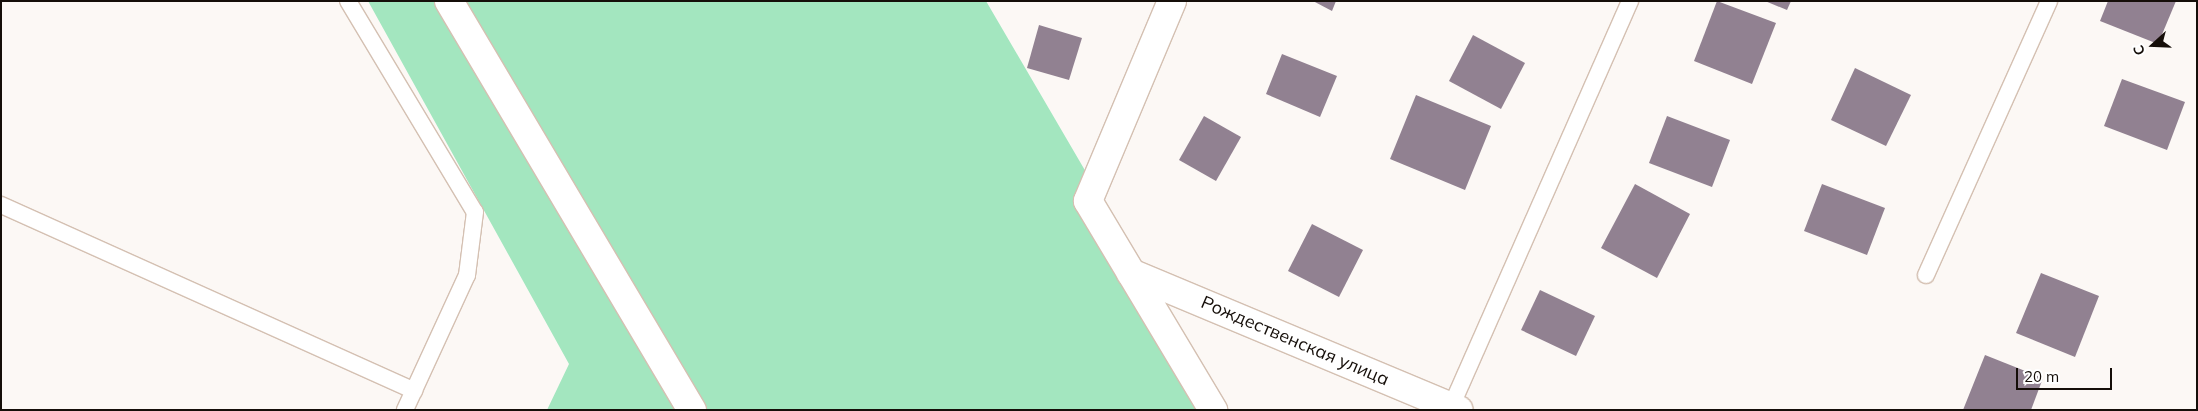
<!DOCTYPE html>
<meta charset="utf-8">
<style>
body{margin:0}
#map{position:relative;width:2198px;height:411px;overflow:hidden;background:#fcf8f5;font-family:Mulish,sans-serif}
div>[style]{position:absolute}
.green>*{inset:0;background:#a3e6bf}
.building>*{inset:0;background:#918191}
.roads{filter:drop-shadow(1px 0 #d4c0b2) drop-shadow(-1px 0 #d4c0b2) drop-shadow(0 1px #d4c0b2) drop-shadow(0 -1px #d4c0b2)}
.service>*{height:16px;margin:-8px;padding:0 8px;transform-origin:8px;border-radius:8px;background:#fff}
.minor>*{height:28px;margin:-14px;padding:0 14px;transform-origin:14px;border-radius:14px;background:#fff}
span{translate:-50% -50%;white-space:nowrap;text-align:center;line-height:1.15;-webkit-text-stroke:5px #fff;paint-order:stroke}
.street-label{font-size:18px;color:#150e09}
.frame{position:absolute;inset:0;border:2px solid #150e09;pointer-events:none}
.north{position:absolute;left:2128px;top:20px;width:50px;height:50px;-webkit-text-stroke:4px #fff;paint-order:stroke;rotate:250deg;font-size:14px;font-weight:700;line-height:20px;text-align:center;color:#150e09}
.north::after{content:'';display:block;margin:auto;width:18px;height:22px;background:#150e09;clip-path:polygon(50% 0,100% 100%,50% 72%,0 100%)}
.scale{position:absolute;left:2016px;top:368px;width:96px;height:22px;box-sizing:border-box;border:2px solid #150e09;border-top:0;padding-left:6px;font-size:15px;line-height:18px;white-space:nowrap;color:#150e09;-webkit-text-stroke:4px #fff;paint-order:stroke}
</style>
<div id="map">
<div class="green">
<i style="clip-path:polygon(368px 1px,986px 1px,1225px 410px,547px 410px,569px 364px)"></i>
</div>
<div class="building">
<i style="clip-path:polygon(1313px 1px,1336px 1px,1332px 11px)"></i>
<i style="clip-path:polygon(1717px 1px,1776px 23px,1752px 84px,1694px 61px)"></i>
<i style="clip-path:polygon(1765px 1px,1791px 1px,1787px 10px)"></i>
<i style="clip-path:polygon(2108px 1px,2176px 1px,2158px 44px,2100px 21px)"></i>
<i style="clip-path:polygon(1039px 25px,1082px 38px,1069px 80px,1027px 68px)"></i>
<i style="clip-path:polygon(1473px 35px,1525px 63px,1501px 109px,1449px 81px)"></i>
<i style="clip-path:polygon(1282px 54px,1337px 76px,1320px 117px,1266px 94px)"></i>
<i style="clip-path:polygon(1855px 68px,1911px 95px,1886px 146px,1831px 120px)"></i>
<i style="clip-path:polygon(2122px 79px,2185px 102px,2167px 150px,2104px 126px)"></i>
<i style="clip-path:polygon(1416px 95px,1491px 126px,1465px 190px,1390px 159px)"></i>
<i style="clip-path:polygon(1204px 116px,1241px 137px,1216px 181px,1179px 160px)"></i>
<i style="clip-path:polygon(1667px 116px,1730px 140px,1712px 187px,1649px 163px)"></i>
<i style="clip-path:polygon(1635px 184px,1690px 214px,1657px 278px,1601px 248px)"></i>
<i style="clip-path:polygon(1822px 184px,1885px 208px,1867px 255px,1804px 231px)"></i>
<i style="clip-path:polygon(1312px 224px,1363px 250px,1339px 297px,1288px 271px)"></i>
<i style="clip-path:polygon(2041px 273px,2099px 296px,2075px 357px,2016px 333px)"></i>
<i style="clip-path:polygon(1540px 290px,1595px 316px,1576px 356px,1521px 330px)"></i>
<i style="clip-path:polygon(1985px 355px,2043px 378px,2031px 410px,1963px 410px)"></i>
</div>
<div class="roads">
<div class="service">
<i style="left:348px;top:1px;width:246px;rotate:59deg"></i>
<i style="left:475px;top:212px;width:64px;rotate:97.2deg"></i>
<i style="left:467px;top:275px;width:149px;rotate:114.7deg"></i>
<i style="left:1px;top:205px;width:453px;rotate:24.2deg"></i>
<i style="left:1926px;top:275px;width:300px;rotate:-65.8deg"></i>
<i style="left:1451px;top:407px;width:444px;rotate:-66.2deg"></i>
</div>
<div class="minor">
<i style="left:449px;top:1px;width:476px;rotate:59.3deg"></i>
<i style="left:1172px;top:1px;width:217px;rotate:112.8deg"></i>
<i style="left:1088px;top:201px;width:244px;rotate:59.1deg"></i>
<i style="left:1131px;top:273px;width:355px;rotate:22.7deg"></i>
</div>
</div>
<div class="street-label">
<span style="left:1295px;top:341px;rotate:23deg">Рождественская улица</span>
</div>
<div class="frame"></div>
<div class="north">С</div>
<div class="scale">20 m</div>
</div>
